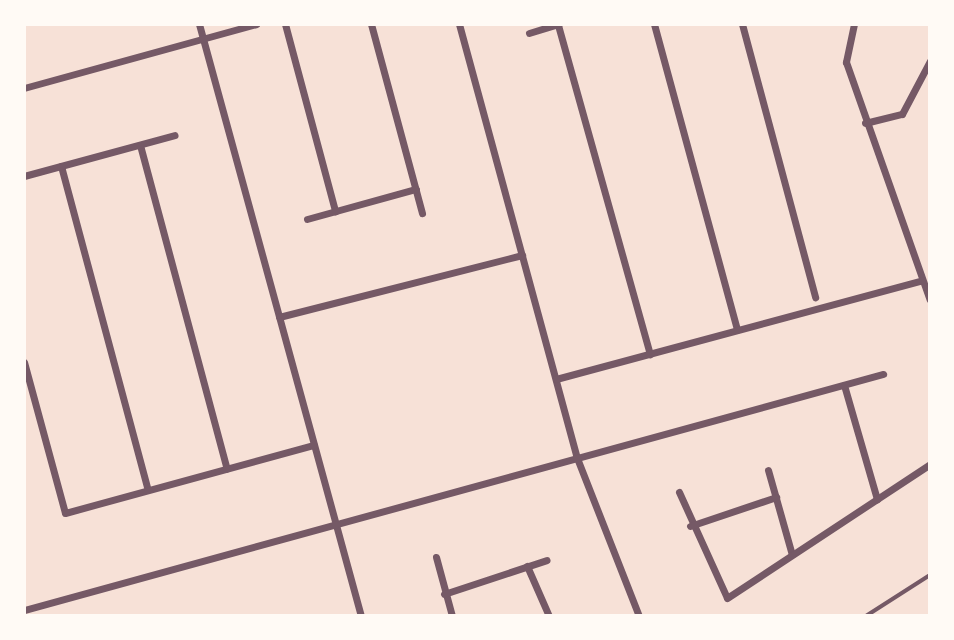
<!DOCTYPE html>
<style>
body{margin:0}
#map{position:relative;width:954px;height:640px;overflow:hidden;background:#f7e1d7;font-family:"Titillium Web",sans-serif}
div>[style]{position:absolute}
.service>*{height:3.5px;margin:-1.75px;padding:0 1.75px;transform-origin:1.75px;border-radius:1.75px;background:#755966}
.minor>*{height:7px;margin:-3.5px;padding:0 3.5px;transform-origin:3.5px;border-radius:3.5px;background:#755966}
span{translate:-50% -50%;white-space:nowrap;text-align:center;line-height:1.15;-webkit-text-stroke:5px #fffaf5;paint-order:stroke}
.frame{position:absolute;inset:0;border:26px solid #fffaf5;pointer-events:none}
</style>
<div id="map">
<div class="service">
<i style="left:866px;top:616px;width:76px;rotate:-32.6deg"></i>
</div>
<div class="minor">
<i style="left:199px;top:24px;width:614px;rotate:74.7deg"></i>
<i style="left:285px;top:24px;width:194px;rotate:75deg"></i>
<i style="left:371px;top:24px;width:196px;rotate:74.9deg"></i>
<i style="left:459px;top:24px;width:450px;rotate:74.8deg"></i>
<i style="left:577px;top:458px;width:170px;rotate:68.6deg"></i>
<i style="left:654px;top:24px;width:317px;rotate:74.8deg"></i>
<i style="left:742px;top:24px;width:283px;rotate:75deg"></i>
<i style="left:854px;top:24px;width:39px;rotate:102deg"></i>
<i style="left:846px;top:62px;width:252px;rotate:70.6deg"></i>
<i style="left:558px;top:25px;width:342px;rotate:74.4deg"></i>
<i style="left:529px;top:33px;width:31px;rotate:-17deg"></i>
<i style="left:24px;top:88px;width:241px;rotate:-15.4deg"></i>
<i style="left:865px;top:123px;width:38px;rotate:-14deg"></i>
<i style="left:902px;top:114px;width:60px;rotate:-62.2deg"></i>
<i style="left:140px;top:145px;width:335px;rotate:75deg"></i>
<i style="left:61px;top:166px;width:335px;rotate:75deg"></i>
<i style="left:24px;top:176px;width:156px;rotate:-15.2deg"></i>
<i style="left:307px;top:219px;width:113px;rotate:-15.4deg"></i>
<i style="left:279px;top:317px;width:251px;rotate:-14.3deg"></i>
<i style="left:24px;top:362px;width:156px;rotate:74.8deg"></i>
<i style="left:65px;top:513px;width:258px;rotate:-15.3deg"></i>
<i style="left:556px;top:379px;width:379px;rotate:-15.1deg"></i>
<i style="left:844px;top:385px;width:119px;rotate:73.9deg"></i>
<i style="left:768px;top:470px;width:88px;rotate:74.2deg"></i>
<i style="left:679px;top:492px;width:116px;rotate:65.6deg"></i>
<i style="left:727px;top:598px;width:243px;rotate:-33.4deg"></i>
<i style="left:690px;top:526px;width:91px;rotate:-18.6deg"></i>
<i style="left:436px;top:557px;width:61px;rotate:74.8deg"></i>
<i style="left:527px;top:566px;width:55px;rotate:66.3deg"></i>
<i style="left:444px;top:594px;width:108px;rotate:-18.3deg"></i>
<i style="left:24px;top:610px;width:891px;rotate:-15.36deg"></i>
</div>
<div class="frame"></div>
</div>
